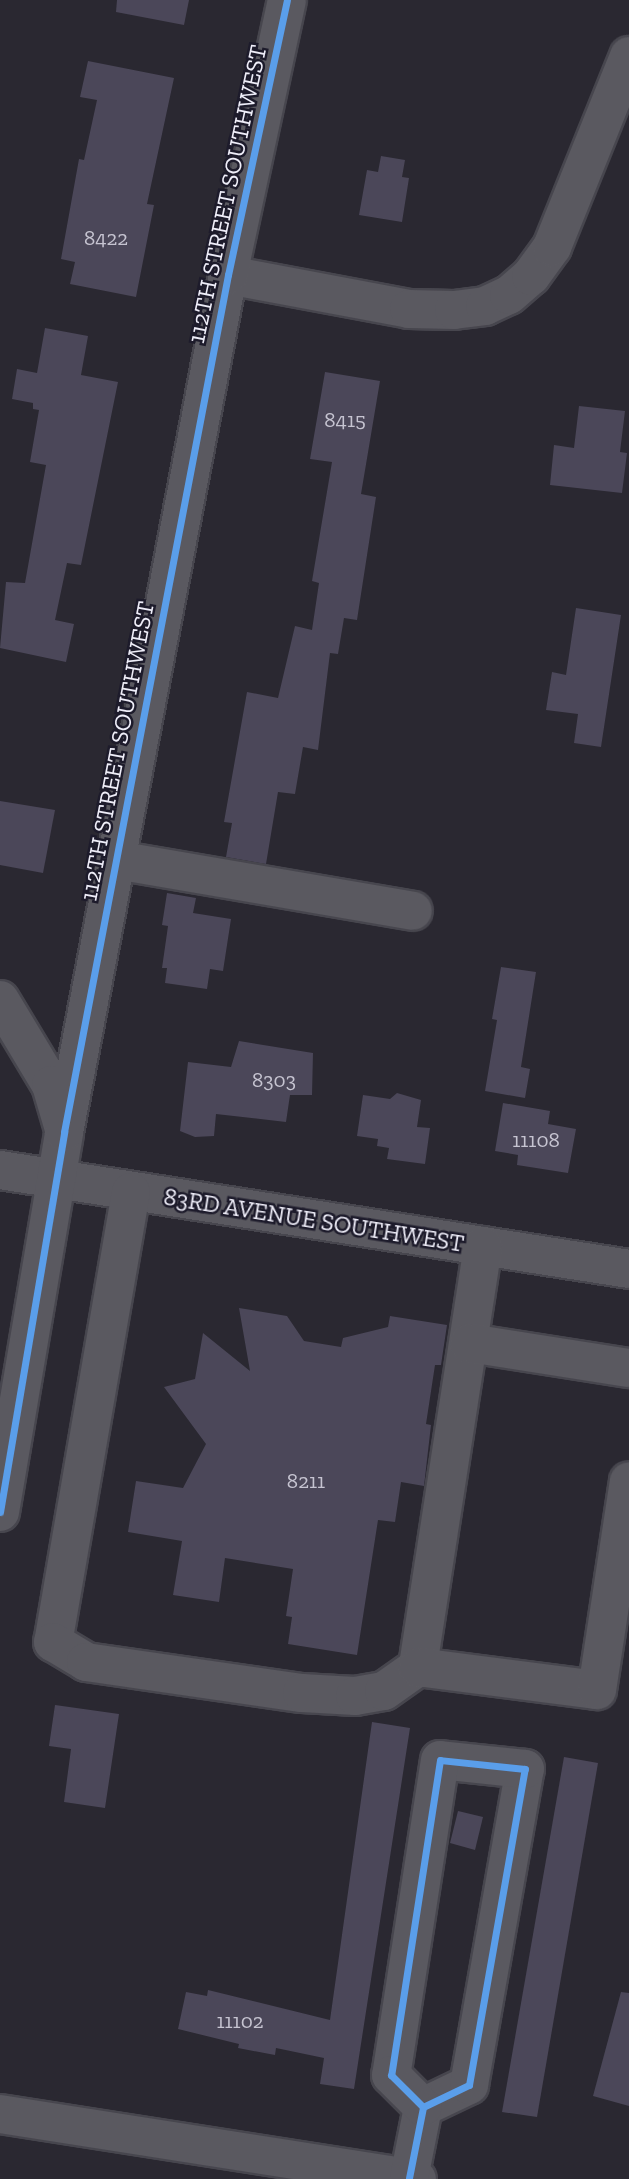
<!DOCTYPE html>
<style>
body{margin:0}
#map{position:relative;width:629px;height:2179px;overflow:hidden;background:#2a2831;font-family:"Zilla Slab",serif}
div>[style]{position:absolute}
.building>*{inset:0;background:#4b4759}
.roads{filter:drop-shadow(2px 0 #47464e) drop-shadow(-2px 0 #47464e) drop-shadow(0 2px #47464e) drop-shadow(0 -2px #47464e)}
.minor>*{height:38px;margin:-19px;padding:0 19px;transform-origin:19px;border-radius:19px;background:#5a5960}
.cycleway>*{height:7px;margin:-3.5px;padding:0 3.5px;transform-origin:3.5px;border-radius:3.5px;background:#5a9eea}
span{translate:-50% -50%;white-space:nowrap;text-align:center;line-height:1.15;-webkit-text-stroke:5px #1d1b2b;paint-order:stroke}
.number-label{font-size:21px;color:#c6c4d1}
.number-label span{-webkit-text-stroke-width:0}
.street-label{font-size:24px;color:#efeef9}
</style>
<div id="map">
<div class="building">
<i style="clip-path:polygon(117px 0,189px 0,184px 25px,116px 12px)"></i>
<i style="clip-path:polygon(88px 61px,174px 78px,147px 204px,154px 205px,136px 297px,70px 284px,75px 262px,61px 259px,79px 159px,84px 160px,97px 100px,80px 97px)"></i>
<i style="clip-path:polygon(381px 156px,405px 160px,402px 177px,409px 178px,402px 222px,359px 215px,367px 170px,378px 172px)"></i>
<i style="clip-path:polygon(45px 328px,88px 336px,81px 375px,118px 382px,81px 565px,67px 563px,55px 620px,74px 624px,66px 662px,0 648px,6px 582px,25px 583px,46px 465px,30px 462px,39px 410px,33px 409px,33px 403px,12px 399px,17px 369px,37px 373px)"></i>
<i style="clip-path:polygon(325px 372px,380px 381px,361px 494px,376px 497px,357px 620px,344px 618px,338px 654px,330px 653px,318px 750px,303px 747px,295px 794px,278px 792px,266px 864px,226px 857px,232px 823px,224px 822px,247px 692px,278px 698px,295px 626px,312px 630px,319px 583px,312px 581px,332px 462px,310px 459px)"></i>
<i style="clip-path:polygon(579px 406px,625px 411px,620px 452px,627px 453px,622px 493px,550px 485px,554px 445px,574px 448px)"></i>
<i style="clip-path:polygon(576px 608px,621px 615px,601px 747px,574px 743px,578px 714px,546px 710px,552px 672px,566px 675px)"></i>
<i style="clip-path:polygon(0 801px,55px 810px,43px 873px,0 865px)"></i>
<i style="clip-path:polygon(167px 893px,196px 898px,193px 913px,231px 919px,223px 971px,210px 969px,207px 989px,165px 983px,167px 968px,162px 968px,168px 926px,162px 925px)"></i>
<i style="clip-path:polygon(501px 967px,536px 972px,521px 1067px,530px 1069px,525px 1098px,485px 1091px,497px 1020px,492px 1019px)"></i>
<i style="clip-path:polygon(239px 1041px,313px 1053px,312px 1095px,290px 1095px,286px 1122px,216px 1114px,214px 1136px,195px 1137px,180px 1131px,188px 1062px,231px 1067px)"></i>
<i style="clip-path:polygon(397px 1093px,421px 1100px,417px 1127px,430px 1128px,425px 1164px,387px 1159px,389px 1148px,377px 1146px,378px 1139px,357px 1136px,363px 1095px,390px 1099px)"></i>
<i style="clip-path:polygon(503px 1103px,550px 1111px,548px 1124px,576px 1129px,568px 1173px,517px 1165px,518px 1155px,495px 1151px)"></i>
<i style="clip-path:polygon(239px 1308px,287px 1316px,304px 1341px,341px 1347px,343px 1338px,388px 1327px,390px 1316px,447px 1325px,441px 1365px,435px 1365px,426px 1424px,431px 1425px,424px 1486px,401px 1482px,395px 1522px,378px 1520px,357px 1655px,288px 1644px,292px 1617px,286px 1616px,293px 1569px,225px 1558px,219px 1602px,173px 1595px,182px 1541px,128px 1532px,136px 1481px,183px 1488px,206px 1444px,164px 1387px,195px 1379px,203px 1333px,250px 1371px)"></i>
<i style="clip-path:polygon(55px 1705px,119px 1714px,105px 1808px,64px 1802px,71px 1749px,49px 1746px)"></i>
<i style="clip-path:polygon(372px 1722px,410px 1728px,354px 2089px,320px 2084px,324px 2058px,276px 2048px,275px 2055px,238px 2048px,239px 2044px,178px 2029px,186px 1992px,207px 1996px,208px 1990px,330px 2020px)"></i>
<i style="clip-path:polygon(564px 1757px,598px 1763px,537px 2117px,502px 2112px)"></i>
<i style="clip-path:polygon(458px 1811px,483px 1817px,475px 1850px,450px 1843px)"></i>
<i style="clip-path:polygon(621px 1992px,629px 1993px,629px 2106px,593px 2096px)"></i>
</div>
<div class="roads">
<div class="minor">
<i style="left:228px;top:275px;width:184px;rotate:10.6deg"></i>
<i style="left:409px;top:309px;width:45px;rotate:1.3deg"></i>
<i style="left:454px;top:310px;width:31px;rotate:-7deg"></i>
<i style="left:485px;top:306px;width:26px;rotate:-25deg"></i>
<i style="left:509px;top:295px;width:29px;rotate:-41deg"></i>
<i style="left:531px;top:276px;width:36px;rotate:-54deg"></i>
<i style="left:552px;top:247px;width:206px;rotate:-68deg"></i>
<i style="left:116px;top:860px;width:301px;rotate:9.7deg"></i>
<i style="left:0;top:1000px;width:99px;rotate:59deg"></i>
<i style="left:51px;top:1085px;width:43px;rotate:73.7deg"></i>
<i style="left:0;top:1170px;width:637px;rotate:8.94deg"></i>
<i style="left:131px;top:1192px;width:457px;rotate:99.8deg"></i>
<i style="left:53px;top:1642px;width:39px;rotate:31deg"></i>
<i style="left:86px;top:1662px;width:218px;rotate:8.2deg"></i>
<i style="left:302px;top:1693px;width:53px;rotate:3.2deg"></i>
<i style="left:355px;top:1696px;width:29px;rotate:-10deg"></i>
<i style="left:384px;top:1691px;width:42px;rotate:-35.2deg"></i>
<i style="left:483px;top:1246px;width:426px;rotate:98.8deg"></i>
<i style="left:418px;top:1667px;width:180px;rotate:7.3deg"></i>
<i style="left:597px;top:1690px;width:211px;rotate:-81.3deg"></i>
<i style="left:469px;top:1343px;width:162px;rotate:8.9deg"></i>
<i style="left:0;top:1512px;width:385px;rotate:-80.4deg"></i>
<i style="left:64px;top:1132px;width:873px;rotate:-79.17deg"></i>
<i style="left:228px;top:275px;width:281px;rotate:-77.9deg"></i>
<i style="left:0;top:2114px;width:422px;rotate:8.9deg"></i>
<i style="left:409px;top:2178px;width:72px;rotate:-78.8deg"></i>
<i style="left:423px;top:2107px;width:51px;rotate:-25.6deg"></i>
<i style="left:469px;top:2085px;width:321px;rotate:-80deg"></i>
<i style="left:525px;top:1769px;width:85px;rotate:-174deg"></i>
<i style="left:440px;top:1760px;width:319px;rotate:98.8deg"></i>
<i style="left:391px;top:2075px;width:45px;rotate:45deg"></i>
</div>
</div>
<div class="cycleway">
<i style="left:0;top:1512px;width:385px;rotate:-80.4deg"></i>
<i style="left:64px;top:1132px;width:873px;rotate:-79.17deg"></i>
<i style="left:228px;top:275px;width:281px;rotate:-77.9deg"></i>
<i style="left:409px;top:2178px;width:72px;rotate:-78.8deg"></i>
<i style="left:423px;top:2107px;width:51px;rotate:-25.6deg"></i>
<i style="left:469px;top:2085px;width:321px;rotate:-80deg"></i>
<i style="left:525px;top:1769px;width:85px;rotate:-174deg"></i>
<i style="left:440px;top:1760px;width:319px;rotate:98.8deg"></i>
<i style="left:391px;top:2075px;width:45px;rotate:45deg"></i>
</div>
<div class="number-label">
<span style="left:106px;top:238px">8422</span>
<span style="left:345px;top:420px">8415</span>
<span style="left:274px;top:1080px">8303</span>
<span style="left:536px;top:1140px">11108</span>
<span style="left:306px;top:1481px">8211</span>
<span style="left:240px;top:2021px">11102</span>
</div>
<div class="street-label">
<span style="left:227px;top:194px;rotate:-78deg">112TH STREET SOUTHWEST</span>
<span style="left:117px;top:751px;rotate:-79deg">112TH STREET SOUTHWEST</span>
<span style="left:314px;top:1220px;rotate:9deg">83RD AVENUE SOUTHWEST</span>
</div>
</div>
